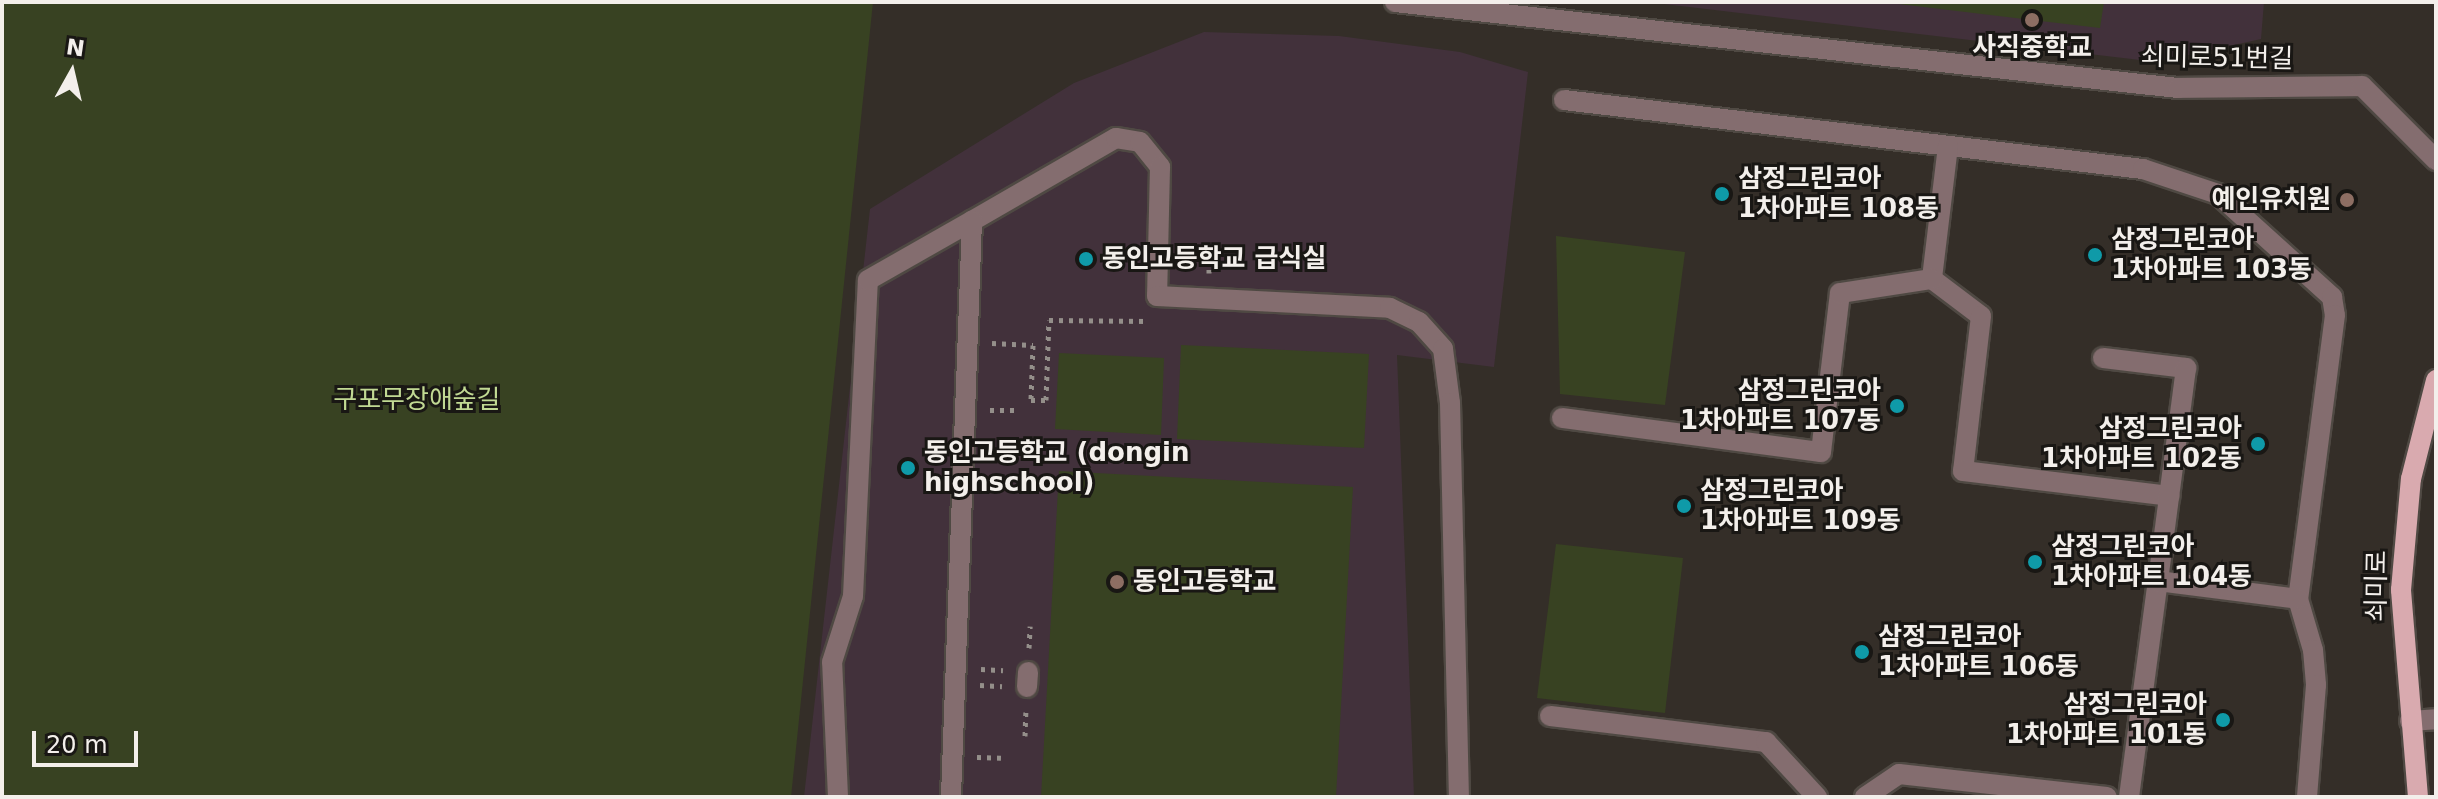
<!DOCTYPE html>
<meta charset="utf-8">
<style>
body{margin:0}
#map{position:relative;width:2438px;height:799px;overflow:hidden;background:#342e28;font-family:"DejaVu Sans","Noto Sans KR",sans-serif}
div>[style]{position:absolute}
.education>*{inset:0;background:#42313b}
.green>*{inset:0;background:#384222}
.path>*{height:5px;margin-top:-2.5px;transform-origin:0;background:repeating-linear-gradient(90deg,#948f8a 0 4px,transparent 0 10px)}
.roads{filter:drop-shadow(2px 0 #4f4943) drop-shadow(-2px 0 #4f4943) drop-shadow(0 2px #4f4943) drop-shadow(0 -2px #4f4943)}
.minor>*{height:20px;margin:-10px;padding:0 10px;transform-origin:10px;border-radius:10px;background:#846d6f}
.major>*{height:20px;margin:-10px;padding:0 10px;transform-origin:10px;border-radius:10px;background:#d9aaaf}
.dots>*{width:22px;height:22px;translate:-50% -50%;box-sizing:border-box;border:4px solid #191714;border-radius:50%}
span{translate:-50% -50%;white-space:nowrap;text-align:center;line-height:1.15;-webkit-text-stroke:6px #191714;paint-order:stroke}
.poi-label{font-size:26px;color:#f3efeb;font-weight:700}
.left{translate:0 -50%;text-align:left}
.right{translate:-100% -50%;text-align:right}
.street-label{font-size:26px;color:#f3efeb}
.park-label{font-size:26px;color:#c1d993}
.frame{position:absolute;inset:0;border:4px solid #f3efeb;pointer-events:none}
.north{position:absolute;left:32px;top:32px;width:80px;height:80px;-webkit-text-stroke:6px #191714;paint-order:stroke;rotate:8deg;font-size:22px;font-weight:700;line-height:32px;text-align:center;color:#f3efeb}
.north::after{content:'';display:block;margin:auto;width:28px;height:36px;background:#f3efeb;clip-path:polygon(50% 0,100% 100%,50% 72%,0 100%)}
.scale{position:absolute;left:32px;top:731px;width:106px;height:36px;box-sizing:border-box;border:4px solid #f3efeb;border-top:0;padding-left:10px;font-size:24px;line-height:28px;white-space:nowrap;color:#f3efeb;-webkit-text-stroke:6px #191714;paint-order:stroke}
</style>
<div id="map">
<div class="education">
<i style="clip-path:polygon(1647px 2px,2264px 2px,2261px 39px,2157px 62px)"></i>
<i style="clip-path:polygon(1204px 32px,1339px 36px,1460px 52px,1528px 72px,1494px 367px,1397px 355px,1414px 797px,804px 797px,870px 209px,1074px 83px)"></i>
</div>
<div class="green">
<i style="clip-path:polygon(2px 2px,873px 2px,791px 797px,2px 797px)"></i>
<i style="clip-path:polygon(1882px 2px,2104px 2px,2100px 28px)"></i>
<i style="clip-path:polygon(1556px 236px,1685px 252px,1665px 405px,1560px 394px)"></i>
<i style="clip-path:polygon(1181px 345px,1369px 354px,1364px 448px,1177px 439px)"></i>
<i style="clip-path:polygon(1059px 353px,1164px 358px,1161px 435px,1055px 429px)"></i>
<i style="clip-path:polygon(1059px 471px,1353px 487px,1336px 797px,1041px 797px)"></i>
<i style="clip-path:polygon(1556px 544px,1683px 558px,1665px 713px,1537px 698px)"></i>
</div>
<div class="path">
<i style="left:1209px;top:273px;width:14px;rotate:-90deg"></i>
<i style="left:992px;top:343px;width:41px;rotate:2.8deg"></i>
<i style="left:1033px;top:345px;width:55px;rotate:92.1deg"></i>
<i style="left:1031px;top:400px;width:15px"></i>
<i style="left:1046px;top:400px;width:80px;rotate:-87.9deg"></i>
<i style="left:1049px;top:320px;width:99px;rotate:0.6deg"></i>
<i style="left:990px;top:410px;width:29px"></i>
<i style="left:1029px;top:648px;width:22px;rotate:-87deg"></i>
<i style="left:981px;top:669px;width:22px;rotate:3deg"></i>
<i style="left:980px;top:685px;width:22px;rotate:3deg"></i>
<i style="left:1025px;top:736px;width:24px;rotate:-88deg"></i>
<i style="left:977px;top:757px;width:24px;rotate:2deg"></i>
</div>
<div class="roads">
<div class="minor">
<i style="left:1395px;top:2px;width:788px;rotate:6.27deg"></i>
<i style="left:2178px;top:88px;width:184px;rotate:-0.6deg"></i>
<i style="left:2362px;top:86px;width:105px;rotate:45deg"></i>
<i style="left:1564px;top:100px;width:583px;rotate:6.8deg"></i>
<i style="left:2143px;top:169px;width:79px;rotate:18.4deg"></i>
<i style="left:2218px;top:194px;width:154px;rotate:42.1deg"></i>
<i style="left:2332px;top:297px;width:18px;rotate:81deg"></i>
<i style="left:2335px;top:315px;width:286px;rotate:97.4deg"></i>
<i style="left:2298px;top:599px;width:53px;rotate:73.6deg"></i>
<i style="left:2313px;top:650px;width:35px;rotate:85deg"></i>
<i style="left:2316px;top:685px;width:112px;rotate:94.6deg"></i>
<i style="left:1948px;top:146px;width:134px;rotate:96.9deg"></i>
<i style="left:1932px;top:279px;width:61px;rotate:37.1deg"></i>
<i style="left:1981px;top:316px;width:156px;rotate:96.6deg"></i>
<i style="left:1963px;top:471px;width:208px;rotate:6.9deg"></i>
<i style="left:972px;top:221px;width:166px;rotate:-30deg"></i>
<i style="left:1116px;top:138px;width:24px;rotate:9deg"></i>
<i style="left:1140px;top:142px;width:32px;rotate:51deg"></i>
<i style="left:1160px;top:167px;width:129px;rotate:91.3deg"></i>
<i style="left:1157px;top:296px;width:233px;rotate:2.9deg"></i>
<i style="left:1390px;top:308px;width:32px;rotate:26deg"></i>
<i style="left:1419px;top:322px;width:36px;rotate:48deg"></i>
<i style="left:1443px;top:349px;width:54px;rotate:82.6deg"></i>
<i style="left:1450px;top:403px;width:394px;rotate:88.7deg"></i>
<i style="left:2103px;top:358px;width:84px;rotate:6.9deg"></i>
<i style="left:2186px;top:368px;width:215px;rotate:97.5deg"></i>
<i style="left:1562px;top:418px;width:261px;rotate:7.5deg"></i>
<i style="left:1821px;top:452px;width:160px;rotate:-83.2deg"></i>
<i style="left:1840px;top:293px;width:93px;rotate:-8.7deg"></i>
<i style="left:1027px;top:687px;width:15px;rotate:-86deg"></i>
<i style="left:1550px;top:716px;width:218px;rotate:6.9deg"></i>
<i style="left:1766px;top:742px;width:75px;rotate:47.2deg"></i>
<i style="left:2410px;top:721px;width:26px;rotate:-4deg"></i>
<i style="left:838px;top:797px;width:135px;rotate:-92.5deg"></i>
<i style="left:832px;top:662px;width:69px;rotate:-72.3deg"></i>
<i style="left:853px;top:596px;width:316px;rotate:-87.3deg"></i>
<i style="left:868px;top:280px;width:120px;rotate:-29.6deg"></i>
<i style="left:972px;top:221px;width:576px;rotate:92.09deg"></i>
<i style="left:1865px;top:797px;width:41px;rotate:-34.1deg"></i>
<i style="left:1899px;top:774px;width:209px;rotate:6.3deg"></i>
<i style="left:2129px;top:797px;width:218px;rotate:-82.4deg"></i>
<i style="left:2158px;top:581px;width:141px;rotate:7.3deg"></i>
</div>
<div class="major">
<i style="left:2418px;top:797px;width:208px;rotate:-94.7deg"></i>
<i style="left:2401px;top:590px;width:111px;rotate:-84.9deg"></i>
<i style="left:2411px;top:479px;width:102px;rotate:-75.8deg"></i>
</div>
</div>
<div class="dots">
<i style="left:2032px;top:20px;background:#8d6e63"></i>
<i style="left:1722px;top:194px;background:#0f9aa8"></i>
<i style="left:2347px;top:200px;background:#8d6e63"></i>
<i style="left:2095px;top:255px;background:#0f9aa8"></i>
<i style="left:1086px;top:259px;background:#0f9aa8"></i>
<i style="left:1897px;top:406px;background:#0f9aa8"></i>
<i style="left:2258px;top:444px;background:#0f9aa8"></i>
<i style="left:908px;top:468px;background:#0f9aa8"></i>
<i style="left:1684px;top:506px;background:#0f9aa8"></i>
<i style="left:2035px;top:562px;background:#0f9aa8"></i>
<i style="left:1117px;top:582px;background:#8d6e63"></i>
<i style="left:1862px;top:652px;background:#0f9aa8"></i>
<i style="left:2223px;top:720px;background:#0f9aa8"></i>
</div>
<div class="poi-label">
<span style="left:2032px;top:48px">사직중학교</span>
<span class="left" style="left:1738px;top:194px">삼정그린코아<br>1차아파트 108동</span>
<span class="right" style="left:2331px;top:200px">예인유치원</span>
<span class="left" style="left:2111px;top:255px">삼정그린코아<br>1차아파트 103동</span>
<span class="left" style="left:1102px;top:259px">동인고등학교 급식실</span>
<span class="right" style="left:1881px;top:406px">삼정그린코아<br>1차아파트 107동</span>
<span class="right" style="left:2242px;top:444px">삼정그린코아<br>1차아파트 102동</span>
<span class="left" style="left:924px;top:468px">동인고등학교 (dongin<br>highschool)</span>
<span class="left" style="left:1700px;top:506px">삼정그린코아<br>1차아파트 109동</span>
<span class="left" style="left:2051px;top:562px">삼정그린코아<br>1차아파트 104동</span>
<span class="left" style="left:1133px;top:582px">동인고등학교</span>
<span class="left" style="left:1878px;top:652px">삼정그린코아<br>1차아파트 106동</span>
<span class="right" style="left:2207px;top:720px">삼정그린코아<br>1차아파트 101동</span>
</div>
<div class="street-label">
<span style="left:2217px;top:58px;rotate:1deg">쇠미로51번길</span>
<span style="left:2377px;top:586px;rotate:-89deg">쇠미로</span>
</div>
<div class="park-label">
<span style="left:417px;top:400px">구포무장애숲길</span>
</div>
<div class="frame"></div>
<div class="north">N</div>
<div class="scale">20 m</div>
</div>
